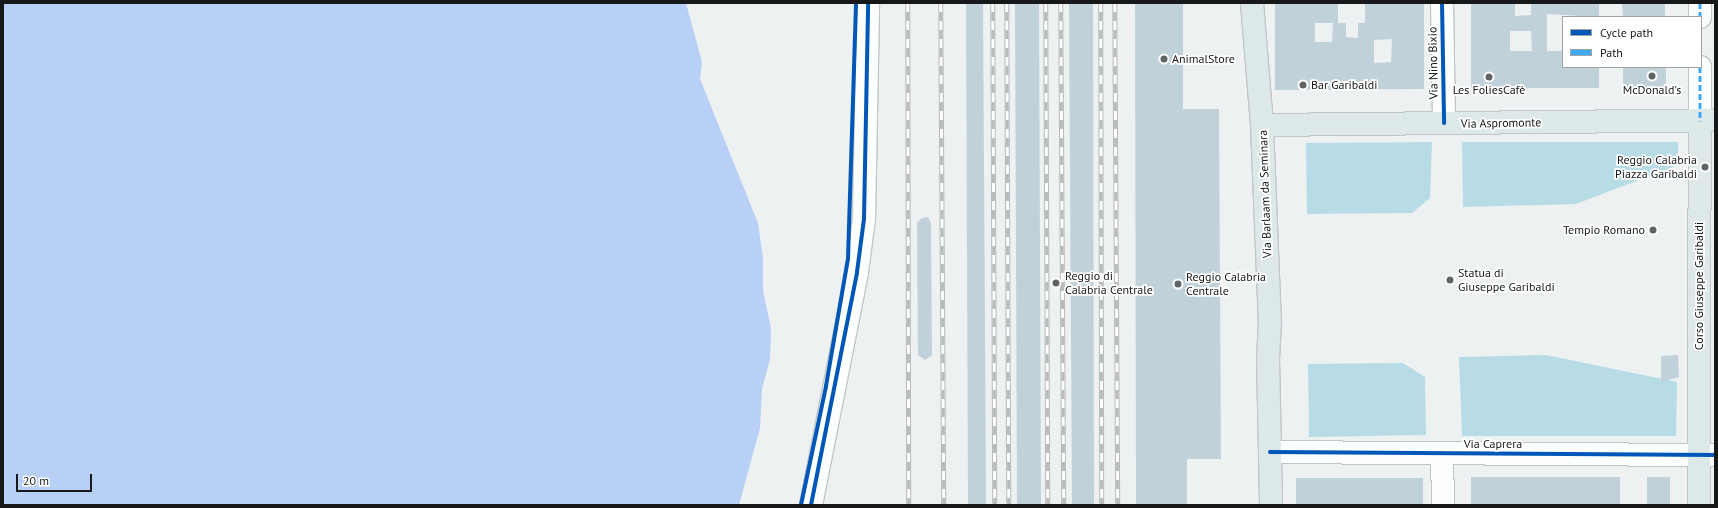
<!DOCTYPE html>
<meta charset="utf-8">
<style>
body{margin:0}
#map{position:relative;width:1718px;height:508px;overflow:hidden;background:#edf1f2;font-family:"PT Sans",sans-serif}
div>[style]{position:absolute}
.green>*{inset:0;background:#b7dce6}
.water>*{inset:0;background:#b8d0f6}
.building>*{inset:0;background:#c0d1da}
.roads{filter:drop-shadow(1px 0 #c3c6c7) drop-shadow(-1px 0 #c3c6c7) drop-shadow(0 1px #c3c6c7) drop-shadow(0 -1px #c3c6c7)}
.minor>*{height:22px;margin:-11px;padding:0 11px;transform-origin:11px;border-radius:11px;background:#fcfdfd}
.major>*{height:22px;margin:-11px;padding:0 11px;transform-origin:11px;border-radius:11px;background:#dde8e8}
.rail>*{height:4.5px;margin-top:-2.25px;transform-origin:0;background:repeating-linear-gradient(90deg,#fff 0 9px,#babbbc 0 18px);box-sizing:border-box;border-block:1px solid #babbbc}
.quiet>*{height:3px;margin-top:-1.5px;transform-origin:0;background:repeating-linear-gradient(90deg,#3fa9f5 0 6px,transparent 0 9px)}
.cycleway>*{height:4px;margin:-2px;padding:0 2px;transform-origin:2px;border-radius:2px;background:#0057b8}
.dots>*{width:11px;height:11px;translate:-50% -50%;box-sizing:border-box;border:2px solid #fff;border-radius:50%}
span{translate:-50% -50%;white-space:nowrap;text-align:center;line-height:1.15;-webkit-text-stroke:3.5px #fff;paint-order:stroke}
.poi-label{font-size:12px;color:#161819}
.left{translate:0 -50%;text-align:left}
.right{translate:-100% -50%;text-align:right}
.street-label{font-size:12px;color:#161819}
.frame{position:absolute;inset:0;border:4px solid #161819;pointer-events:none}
.legend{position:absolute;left:1562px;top:16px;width:140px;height:52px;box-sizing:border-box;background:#fff;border:1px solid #a2a3a3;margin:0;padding:5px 7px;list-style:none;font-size:12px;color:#161819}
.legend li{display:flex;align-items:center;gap:8px;height:20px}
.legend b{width:20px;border:1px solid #a2a3a3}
.scale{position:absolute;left:16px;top:474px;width:76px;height:18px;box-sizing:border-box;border:2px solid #161819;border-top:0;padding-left:5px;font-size:12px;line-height:14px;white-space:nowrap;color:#161819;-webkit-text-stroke:3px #fff;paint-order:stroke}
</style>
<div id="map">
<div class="green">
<i style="clip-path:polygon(1432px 142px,1430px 198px,1412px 213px,1307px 214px,1306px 143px)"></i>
<i style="clip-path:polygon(1462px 142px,1678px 142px,1678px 165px,1576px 204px,1463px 207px)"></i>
<i style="clip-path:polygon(1546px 355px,1677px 382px,1676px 436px,1462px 436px,1459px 357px)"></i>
<i style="clip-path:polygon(1403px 363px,1425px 377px,1426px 435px,1309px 437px,1308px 364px)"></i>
</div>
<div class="water">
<i style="clip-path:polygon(3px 3px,686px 3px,702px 62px,700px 79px,758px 223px,763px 258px,763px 291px,771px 328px,770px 359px,762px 389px,760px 428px,739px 505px,3px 505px)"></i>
</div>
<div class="building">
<i style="clip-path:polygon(966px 3px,983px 3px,986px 505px,968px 505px)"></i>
<i style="clip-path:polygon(1015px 3px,1039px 3px,1041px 505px,1017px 505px)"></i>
<i style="clip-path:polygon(1069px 3px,1093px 3px,1094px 505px,1072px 505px)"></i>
<i style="clip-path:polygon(1135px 3px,1183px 3px,1183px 109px,1219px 109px,1221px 459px,1187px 459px,1187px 505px,1136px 505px)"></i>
<i style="clip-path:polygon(evenodd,1275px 3px,1338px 3px,1338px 23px,1346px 23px,1346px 37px,1358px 38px,1358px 23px,1365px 23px,1365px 3px,1424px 3px,1424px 89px,1275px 90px,1275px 3px,1315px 23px,1333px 23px,1332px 42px,1315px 42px,1315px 23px,1275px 3px,1392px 39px,1391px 62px,1374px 63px,1374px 40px,1392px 39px)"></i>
<i style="clip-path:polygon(evenodd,1471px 3px,1515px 3px,1515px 16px,1531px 15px,1531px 3px,1599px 3px,1599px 17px,1547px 14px,1547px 51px,1563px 51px,1563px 67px,1599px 67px,1599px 88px,1471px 88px,1471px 3px,1510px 31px,1531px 31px,1532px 51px,1510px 51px,1510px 31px)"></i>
<i style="clip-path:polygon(1622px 3px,1665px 3px,1665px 17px,1623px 17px)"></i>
<i style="clip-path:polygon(1623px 67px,1666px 67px,1666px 88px,1623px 88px)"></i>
<i style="clip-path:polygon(928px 217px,931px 223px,932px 355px,925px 360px,918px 355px,917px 223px,922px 218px)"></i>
<i style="clip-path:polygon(1678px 355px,1679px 377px,1661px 382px,1661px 356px)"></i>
<i style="clip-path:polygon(1471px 477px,1620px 477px,1620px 505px,1471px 505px)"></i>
<i style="clip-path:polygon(1647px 477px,1670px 477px,1670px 505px,1647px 505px)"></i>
<i style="clip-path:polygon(1296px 478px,1423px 478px,1423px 505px,1296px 505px)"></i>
</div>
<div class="roads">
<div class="minor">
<i style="left:1442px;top:3px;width:120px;rotate:89deg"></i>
<i style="left:1700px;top:3px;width:14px;rotate:90deg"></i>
<i style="left:1700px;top:67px;width:54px;rotate:90deg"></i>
<i style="left:1270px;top:452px;width:445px;rotate:0.4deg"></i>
<i style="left:1442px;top:453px;width:52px;rotate:88.9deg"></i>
<i style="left:811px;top:505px;width:237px;rotate:-78.8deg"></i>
<i style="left:857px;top:272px;width:53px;rotate:-82.5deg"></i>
<i style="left:864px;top:219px;width:216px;rotate:-88.9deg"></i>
</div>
<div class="major">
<i style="left:1252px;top:3px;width:122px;rotate:85.3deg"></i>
<i style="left:1262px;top:125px;width:196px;rotate:87.7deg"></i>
<i style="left:1270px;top:321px;width:37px;rotate:93deg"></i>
<i style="left:1268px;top:358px;width:147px;rotate:88.8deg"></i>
<i style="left:1262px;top:125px;width:453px;rotate:-0.6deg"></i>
<i style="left:1699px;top:505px;width:384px;rotate:-89.9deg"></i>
</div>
</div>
<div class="rail">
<i style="left:908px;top:3px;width:502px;rotate:89.89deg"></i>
<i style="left:941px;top:3px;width:502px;rotate:89.66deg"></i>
<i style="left:993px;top:3px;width:502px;rotate:89.77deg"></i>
<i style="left:1007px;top:3px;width:502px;rotate:89.77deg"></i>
<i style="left:1046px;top:3px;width:502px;rotate:89.77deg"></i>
<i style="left:1061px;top:3px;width:502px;rotate:89.66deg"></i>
<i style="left:1101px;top:3px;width:502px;rotate:89.89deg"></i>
<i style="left:1115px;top:3px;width:502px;rotate:89.66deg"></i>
</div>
<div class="quiet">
<i style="left:1700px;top:3px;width:14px;rotate:90deg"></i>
<i style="left:1700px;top:67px;width:54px;rotate:90deg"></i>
</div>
<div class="cycleway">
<i style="left:1442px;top:3px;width:120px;rotate:89deg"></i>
<i style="left:1270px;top:452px;width:445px;rotate:0.4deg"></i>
<i style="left:801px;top:505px;width:122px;rotate:-78.1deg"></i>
<i style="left:826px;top:386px;width:129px;rotate:-80.2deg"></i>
<i style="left:848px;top:259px;width:256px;rotate:-88.2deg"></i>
<i style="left:811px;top:505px;width:237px;rotate:-78.8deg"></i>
<i style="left:857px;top:272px;width:53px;rotate:-82.5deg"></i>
<i style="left:864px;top:219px;width:216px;rotate:-88.9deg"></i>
</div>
<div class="dots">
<i style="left:1164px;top:59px;background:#616465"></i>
<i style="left:1652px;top:76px;background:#616465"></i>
<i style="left:1489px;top:77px;background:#616465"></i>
<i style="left:1303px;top:85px;background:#616465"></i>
<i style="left:1705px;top:167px;background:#616465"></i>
<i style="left:1653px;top:230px;background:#616465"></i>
<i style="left:1450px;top:280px;background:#616465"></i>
<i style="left:1056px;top:283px;background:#616465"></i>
<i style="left:1178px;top:284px;background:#616465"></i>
</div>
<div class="poi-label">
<span class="left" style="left:1172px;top:59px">AnimalStore</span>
<span class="left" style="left:1311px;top:85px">Bar Garibaldi</span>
<span style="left:1489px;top:90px">Les FoliesCafè</span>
<span style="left:1652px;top:90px">McDonald's</span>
<span class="right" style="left:1697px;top:167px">Reggio Calabria<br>Piazza Garibaldi</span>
<span class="right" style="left:1645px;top:230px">Tempio Romano</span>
<span class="left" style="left:1458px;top:280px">Statua di<br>Giuseppe Garibaldi</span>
<span class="left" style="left:1065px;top:283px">Reggio di<br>Calabria Centrale</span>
<span class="left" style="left:1186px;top:284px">Reggio Calabria<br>Centrale</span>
</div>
<div class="street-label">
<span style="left:1433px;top:63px;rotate:-91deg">Via Nino Bixio</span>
<span style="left:1501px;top:123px;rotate:-1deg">Via Aspromonte</span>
<span style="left:1265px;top:194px;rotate:-92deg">Via Barlaam da Seminara</span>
<span style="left:1699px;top:286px;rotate:-90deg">Corso Giuseppe Garibaldi</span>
<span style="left:1493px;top:444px">Via Caprera</span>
</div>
<div class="frame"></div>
<ul class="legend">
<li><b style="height:5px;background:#0057b8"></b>Cycle path</li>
<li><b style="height:5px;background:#3fa9f5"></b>Path</li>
</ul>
<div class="scale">20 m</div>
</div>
